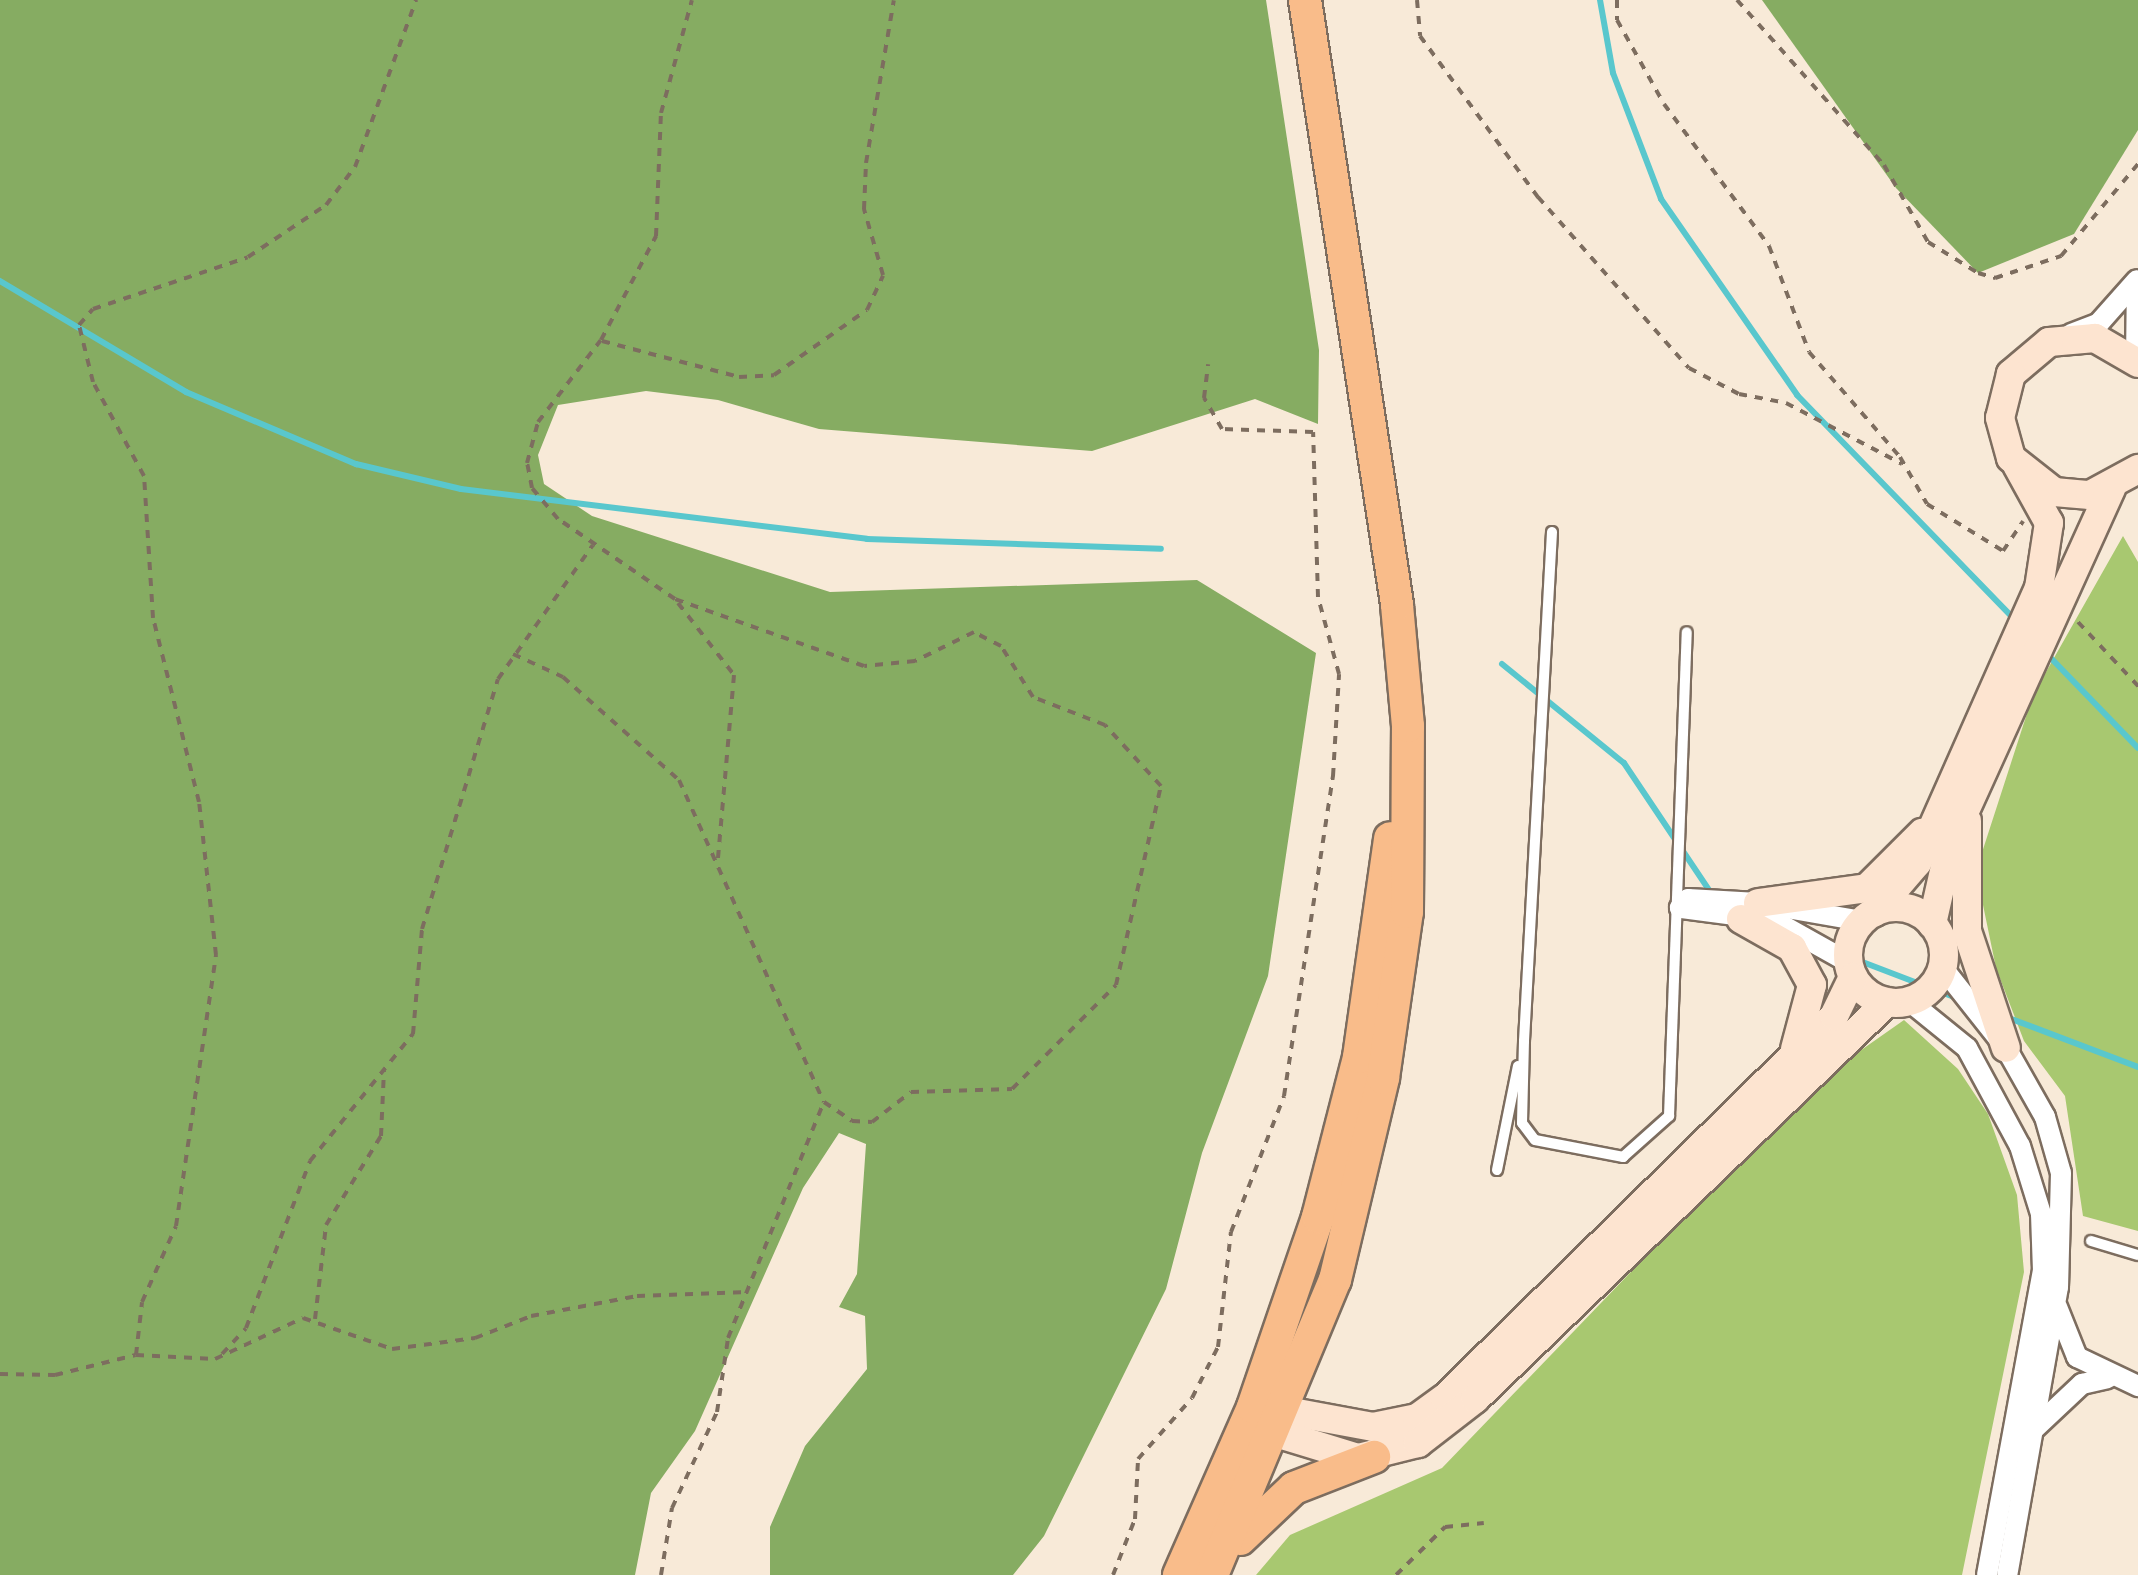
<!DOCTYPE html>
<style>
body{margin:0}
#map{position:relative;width:2138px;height:1575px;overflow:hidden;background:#f8ead8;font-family:Vollkorn,serif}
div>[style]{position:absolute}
.green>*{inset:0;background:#a8c870}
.forest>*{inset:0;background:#86ac62}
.stream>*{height:6px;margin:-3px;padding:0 3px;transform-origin:3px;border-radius:3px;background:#59c7cd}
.path>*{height:4px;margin-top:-2px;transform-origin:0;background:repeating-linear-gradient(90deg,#7d6d5f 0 8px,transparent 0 16px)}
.roads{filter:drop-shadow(2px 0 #7d6d5f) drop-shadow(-2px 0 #7d6d5f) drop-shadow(0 2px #7d6d5f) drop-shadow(0 -2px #7d6d5f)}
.service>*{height:10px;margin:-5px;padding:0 5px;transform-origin:5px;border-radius:5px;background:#fff}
.minor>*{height:20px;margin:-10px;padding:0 10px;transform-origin:10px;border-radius:10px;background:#fff}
.secondary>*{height:28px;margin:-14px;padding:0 14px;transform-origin:14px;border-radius:14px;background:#fde4d0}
.secondary>.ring{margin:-14px;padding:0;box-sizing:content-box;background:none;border:28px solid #fde4d0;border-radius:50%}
.trunk>*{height:32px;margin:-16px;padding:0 16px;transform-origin:16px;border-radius:16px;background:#f9bc8a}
span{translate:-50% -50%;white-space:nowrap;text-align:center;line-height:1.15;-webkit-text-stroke:8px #fdfcf7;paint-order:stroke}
</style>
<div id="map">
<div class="green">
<i style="clip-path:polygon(2123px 536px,2138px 562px,2138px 1231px,2083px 1216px,2065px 1096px,2024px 1041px,1996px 968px,1976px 871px,2033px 695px)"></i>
<i style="clip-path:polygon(1904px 1020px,1958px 1069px,1988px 1114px,2017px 1195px,2024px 1272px,1962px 1575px,1256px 1575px,1290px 1535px,1442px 1468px,1810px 1086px)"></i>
</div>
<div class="forest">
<i style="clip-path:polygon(0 0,1266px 0,1319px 350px,1318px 424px,1255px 399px,1092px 451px,819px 429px,718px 400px,646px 391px,558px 405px,538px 455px,544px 484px,592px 516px,830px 592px,1197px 580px,1316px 653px,1268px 976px,1202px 1153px,1166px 1289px,1044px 1536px,1013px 1575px,770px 1575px,770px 1527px,805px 1446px,867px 1369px,865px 1316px,839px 1307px,857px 1274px,866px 1144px,839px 1133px,803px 1188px,695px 1431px,651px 1493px,635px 1575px,0 1575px)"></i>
<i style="clip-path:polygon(1762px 0,2138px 0,2138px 130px,2074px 234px,1978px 273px,1896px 188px)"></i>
</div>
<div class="stream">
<i style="left:1600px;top:0;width:74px;rotate:79.9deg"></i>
<i style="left:1613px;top:73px;width:135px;rotate:69.1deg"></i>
<i style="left:1661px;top:199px;width:239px;rotate:55.2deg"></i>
<i style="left:1797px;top:395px;width:316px;rotate:45.9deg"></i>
<i style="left:0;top:281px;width:217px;rotate:30.8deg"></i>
<i style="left:186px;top:392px;width:185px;rotate:23deg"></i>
<i style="left:356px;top:464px;width:108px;rotate:13.4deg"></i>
<i style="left:461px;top:489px;width:409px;rotate:7deg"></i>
<i style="left:867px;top:539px;width:294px;rotate:1.9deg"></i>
<i style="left:2046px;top:653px;width:132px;rotate:45.9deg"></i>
<i style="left:1502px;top:664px;width:157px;rotate:39.1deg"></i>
<i style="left:1624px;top:763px;width:156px;rotate:56.2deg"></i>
<i style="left:1852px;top:958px;width:112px;rotate:20.9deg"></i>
<i style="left:2006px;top:1017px;width:141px;rotate:20.7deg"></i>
</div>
<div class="path">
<i style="left:1417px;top:0;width:36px;rotate:85deg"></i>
<i style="left:1420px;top:36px;width:200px;rotate:53.8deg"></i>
<i style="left:1538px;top:197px;width:228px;rotate:48.6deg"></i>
<i style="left:1689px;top:368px;width:56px;rotate:27.5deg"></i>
<i style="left:1739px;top:394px;width:48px;rotate:10.8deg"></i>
<i style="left:1786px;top:403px;width:131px;rotate:27.7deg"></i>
<i style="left:1617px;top:0;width:20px;rotate:90deg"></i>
<i style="left:1617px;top:20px;width:96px;rotate:60.8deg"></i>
<i style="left:1664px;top:104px;width:177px;rotate:53.5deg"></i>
<i style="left:1769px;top:246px;width:113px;rotate:69.3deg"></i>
<i style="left:1809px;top:352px;width:139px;rotate:49.1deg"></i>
<i style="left:1900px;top:457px;width:54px;rotate:60.1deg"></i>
<i style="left:1927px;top:504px;width:89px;rotate:31.7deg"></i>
<i style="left:2003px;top:551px;width:36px;rotate:-56deg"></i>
<i style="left:1737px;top:0;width:221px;rotate:48.3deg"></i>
<i style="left:1884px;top:165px;width:89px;rotate:60.3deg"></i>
<i style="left:1928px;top:242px;width:59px;rotate:31.8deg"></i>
<i style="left:1978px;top:273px;width:18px;rotate:16deg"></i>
<i style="left:1995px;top:278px;width:70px;rotate:-18.4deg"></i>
<i style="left:2061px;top:256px;width:120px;rotate:-50.1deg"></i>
<i style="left:602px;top:341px;width:142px;rotate:14.7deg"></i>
<i style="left:739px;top:377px;width:35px;rotate:-3deg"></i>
<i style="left:774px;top:375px;width:113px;rotate:-35deg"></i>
<i style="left:867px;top:310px;width:38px;rotate:-65deg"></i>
<i style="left:883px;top:275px;width:69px;rotate:-106.1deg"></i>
<i style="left:864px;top:209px;width:46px;rotate:-87.5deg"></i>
<i style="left:866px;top:163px;width:165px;rotate:-80.3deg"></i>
<i style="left:678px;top:603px;width:91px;rotate:52.1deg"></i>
<i style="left:734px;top:675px;width:185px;rotate:95deg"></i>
<i style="left:2078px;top:622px;width:88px;rotate:46.8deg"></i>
<i style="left:513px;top:654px;width:55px;rotate:24.7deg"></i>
<i style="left:563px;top:677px;width:155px;rotate:41.6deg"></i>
<i style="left:679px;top:780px;width:353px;rotate:65.8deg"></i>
<i style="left:824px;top:1102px;width:34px;rotate:34deg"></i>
<i style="left:852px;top:1121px;width:20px;rotate:3deg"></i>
<i style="left:872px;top:1122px;width:49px;rotate:-37.6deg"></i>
<i style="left:911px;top:1092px;width:101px;rotate:-1.7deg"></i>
<i style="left:1012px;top:1089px;width:147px;rotate:-45deg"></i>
<i style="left:1116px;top:985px;width:204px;rotate:-77.3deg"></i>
<i style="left:1161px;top:786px;width:83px;rotate:-132.6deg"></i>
<i style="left:1105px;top:725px;width:77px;rotate:-158.7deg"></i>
<i style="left:1033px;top:697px;width:60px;rotate:-122.1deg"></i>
<i style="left:1001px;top:646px;width:30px;rotate:-153deg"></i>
<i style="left:974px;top:632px;width:66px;rotate:153.8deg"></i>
<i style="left:915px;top:661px;width:51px;rotate:174.4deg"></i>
<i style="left:864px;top:666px;width:201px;rotate:-160.5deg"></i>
<i style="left:675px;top:599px;width:142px;rotate:-145.6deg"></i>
<i style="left:558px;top:519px;width:40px;rotate:-130deg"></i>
<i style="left:532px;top:488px;width:25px;rotate:-101deg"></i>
<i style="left:527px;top:463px;width:42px;rotate:-75deg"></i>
<i style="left:538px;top:422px;width:103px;rotate:-52.5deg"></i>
<i style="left:601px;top:340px;width:118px;rotate:-62.1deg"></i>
<i style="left:656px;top:236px;width:123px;rotate:-87.7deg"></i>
<i style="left:661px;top:113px;width:117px;rotate:-74.7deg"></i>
<i style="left:315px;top:1319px;width:95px;rotate:-83.3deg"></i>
<i style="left:326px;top:1225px;width:105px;rotate:-58.3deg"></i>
<i style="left:381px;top:1136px;width:66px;rotate:-87.4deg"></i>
<i style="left:222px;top:1354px;width:35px;rotate:-47deg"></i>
<i style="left:246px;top:1328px;width:179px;rotate:-69deg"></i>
<i style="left:310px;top:1161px;width:164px;rotate:-51deg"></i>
<i style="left:413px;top:1034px;width:105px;rotate:-85.1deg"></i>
<i style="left:422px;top:929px;width:261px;rotate:-73.1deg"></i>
<i style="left:498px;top:679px;width:164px;rotate:-54.7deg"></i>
<i style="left:136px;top:1355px;width:53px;rotate:-83.5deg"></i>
<i style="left:142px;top:1302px;width:83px;rotate:-65.9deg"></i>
<i style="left:176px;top:1226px;width:274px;rotate:-81.6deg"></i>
<i style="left:216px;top:955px;width:154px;rotate:-96.3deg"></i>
<i style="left:199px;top:802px;width:190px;rotate:-104deg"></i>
<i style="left:153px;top:618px;width:142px;rotate:-93.6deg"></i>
<i style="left:144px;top:476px;width:107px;rotate:-118.5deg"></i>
<i style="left:93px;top:382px;width:59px;rotate:-103.8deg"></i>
<i style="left:79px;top:325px;width:21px;rotate:-49deg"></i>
<i style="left:93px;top:309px;width:163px;rotate:-18.5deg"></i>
<i style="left:248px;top:257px;width:94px;rotate:-33.7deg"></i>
<i style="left:326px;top:205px;width:48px;rotate:-52.7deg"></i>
<i style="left:355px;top:167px;width:178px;rotate:-69.9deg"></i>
<i style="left:0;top:1374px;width:55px;rotate:1deg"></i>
<i style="left:55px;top:1375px;width:83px;rotate:-13.9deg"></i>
<i style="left:136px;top:1355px;width:79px;rotate:2.9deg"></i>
<i style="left:215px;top:1359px;width:97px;rotate:-25deg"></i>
<i style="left:303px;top:1318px;width:94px;rotate:19.2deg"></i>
<i style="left:392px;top:1349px;width:84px;rotate:-7.5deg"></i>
<i style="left:475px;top:1338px;width:60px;rotate:-21.4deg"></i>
<i style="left:531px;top:1316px;width:108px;rotate:-10.7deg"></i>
<i style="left:637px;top:1296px;width:111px;rotate:-2.1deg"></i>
<i style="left:661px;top:1575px;width:68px;rotate:-80.7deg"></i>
<i style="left:672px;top:1508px;width:106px;rotate:-64.9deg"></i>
<i style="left:717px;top:1412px;width:75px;rotate:-81.5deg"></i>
<i style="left:728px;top:1338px;width:255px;rotate:-67.9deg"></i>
<i style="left:1113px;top:1575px;width:60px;rotate:-68.6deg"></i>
<i style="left:1135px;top:1519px;width:60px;rotate:-87.1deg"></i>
<i style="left:1138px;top:1459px;width:81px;rotate:-48.5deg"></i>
<i style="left:1192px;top:1398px;width:57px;rotate:-63deg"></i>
<i style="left:1218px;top:1347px;width:116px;rotate:-83.6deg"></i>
<i style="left:1231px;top:1232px;width:146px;rotate:-68.7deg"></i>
<i style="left:1284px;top:1096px;width:324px;rotate:-81.3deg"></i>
<i style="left:1333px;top:776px;width:102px;rotate:-86.6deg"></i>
<i style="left:1339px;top:674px;width:80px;rotate:-105.3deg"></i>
<i style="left:1318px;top:597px;width:165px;rotate:-91.7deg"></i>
<i style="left:1313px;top:432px;width:91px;rotate:-178.1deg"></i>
<i style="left:1222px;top:429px;width:36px;rotate:-120deg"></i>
<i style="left:1204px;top:398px;width:34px;rotate:-83deg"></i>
<i style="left:1396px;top:1575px;width:69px;rotate:-44.4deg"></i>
<i style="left:1445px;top:1527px;width:39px;rotate:-6deg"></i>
</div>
<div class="roads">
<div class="service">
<i style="left:1552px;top:532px;width:510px;rotate:93.15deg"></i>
<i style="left:1524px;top:1041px;width:82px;rotate:91.4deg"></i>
<i style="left:1522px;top:1123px;width:21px;rotate:53deg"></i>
<i style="left:1535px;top:1140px;width:90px;rotate:10.9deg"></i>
<i style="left:1623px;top:1157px;width:62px;rotate:-41.7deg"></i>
<i style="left:1669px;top:1116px;width:484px;rotate:-87.9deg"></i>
<i style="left:1497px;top:1170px;width:106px;rotate:-78.6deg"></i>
<i style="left:2091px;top:1241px;width:49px;rotate:16.6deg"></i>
</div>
<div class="minor">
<i style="left:2071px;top:334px;width:30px;rotate:-21deg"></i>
<i style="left:2099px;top:323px;width:57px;rotate:-48.5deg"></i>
<i style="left:2136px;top:360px;width:78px;rotate:-89.3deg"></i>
<i style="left:1848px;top:962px;width:86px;rotate:-150.8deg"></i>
<i style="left:1773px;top:920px;width:94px;rotate:-172.6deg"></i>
<i style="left:1680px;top:908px;width:12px;rotate:-48deg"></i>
<i style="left:1688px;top:899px;width:70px;rotate:3.3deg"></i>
<i style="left:1758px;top:903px;width:106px;rotate:9.8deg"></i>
<i style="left:1942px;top:967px;width:103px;rotate:51.7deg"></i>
<i style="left:2006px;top:1048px;width:79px;rotate:60.5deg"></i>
<i style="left:2045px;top:1117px;width:58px;rotate:74.1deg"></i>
<i style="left:2061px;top:1173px;width:114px;rotate:91.5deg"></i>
<i style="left:2058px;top:1287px;width:292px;rotate:100deg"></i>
<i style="left:1909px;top:1001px;width:75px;rotate:39deg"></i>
<i style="left:1967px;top:1048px;width:111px;rotate:61.6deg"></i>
<i style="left:2020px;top:1146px;width:71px;rotate:72.8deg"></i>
<i style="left:2041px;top:1214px;width:56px;rotate:88deg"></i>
<i style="left:2043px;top:1270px;width:310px;rotate:100.4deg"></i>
<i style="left:2057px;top:1307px;width:54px;rotate:68.2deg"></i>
<i style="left:2077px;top:1357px;width:68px;rotate:25.4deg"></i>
<i style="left:2034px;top:1429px;width:66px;rotate:-43.2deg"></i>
<i style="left:2082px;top:1384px;width:26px;rotate:-13deg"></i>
</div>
<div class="secondary">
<i style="left:2138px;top:363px;width:50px;rotate:-149.8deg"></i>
<i style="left:2095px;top:338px;width:46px;rotate:175deg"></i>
<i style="left:2049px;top:342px;width:50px;rotate:139.9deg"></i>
<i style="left:2011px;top:374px;width:45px;rotate:104deg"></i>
<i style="left:2000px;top:418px;width:41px;rotate:74.6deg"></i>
<i style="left:2011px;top:458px;width:55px;rotate:38.3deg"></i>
<i style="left:2054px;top:492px;width:36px;rotate:5deg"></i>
<i style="left:2090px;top:495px;width:55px;rotate:-28.4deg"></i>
<i style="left:1967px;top:821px;width:110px;rotate:90deg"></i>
<i style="left:1967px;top:931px;width:123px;rotate:71.6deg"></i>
<i style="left:1758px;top:903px;width:110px;rotate:-7.8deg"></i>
<i style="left:1867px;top:888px;width:78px;rotate:-45deg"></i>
<i class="ring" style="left:1848px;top:907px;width:68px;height:68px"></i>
<i style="left:1875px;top:912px;width:65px;rotate:-49.4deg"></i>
<i style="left:1917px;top:863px;width:301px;rotate:-66.1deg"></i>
<i style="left:2039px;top:588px;width:66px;rotate:-81.3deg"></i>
<i style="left:2049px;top:523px;width:66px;rotate:-118.9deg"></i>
<i style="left:1741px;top:919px;width:59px;rotate:29.6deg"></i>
<i style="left:1792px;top:948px;width:42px;rotate:61.6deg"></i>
<i style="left:1812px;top:985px;width:66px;rotate:104.9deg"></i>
<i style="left:1932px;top:924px;width:82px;rotate:-77.3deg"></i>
<i style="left:1950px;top:844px;width:390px;rotate:-65.6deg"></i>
<i style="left:1265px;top:1407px;width:110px;rotate:10.5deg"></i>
<i style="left:1373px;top:1427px;width:45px;rotate:-11.6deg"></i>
<i style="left:1417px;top:1418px;width:34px;rotate:-36deg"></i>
<i style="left:1445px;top:1398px;width:545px;rotate:-44.48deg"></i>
<i style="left:1834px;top:1016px;width:43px;rotate:-64deg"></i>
<i style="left:1261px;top:1416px;width:23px;rotate:49deg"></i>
<i style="left:1276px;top:1433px;width:86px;rotate:17deg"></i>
<i style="left:1358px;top:1458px;width:62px;rotate:-14deg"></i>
<i style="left:1418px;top:1443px;width:72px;rotate:-37.7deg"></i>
<i style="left:1475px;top:1399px;width:572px;rotate:-43.94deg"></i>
</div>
<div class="trunk">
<i style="left:1240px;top:1539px;width:74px;rotate:-43.4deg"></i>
<i style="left:1294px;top:1488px;width:86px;rotate:-21.2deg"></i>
<i style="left:1179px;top:1575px;width:184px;rotate:-66.2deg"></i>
<i style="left:1253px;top:1407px;width:201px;rotate:-71.1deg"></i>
<i style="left:1318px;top:1217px;width:165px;rotate:-75.6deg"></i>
<i style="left:1359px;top:1057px;width:221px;rotate:-81.9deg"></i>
<i style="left:1212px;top:1575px;width:320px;rotate:-67.4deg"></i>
<i style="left:1335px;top:1280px;width:208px;rotate:-76.6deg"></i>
<i style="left:1383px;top:1078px;width:168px;rotate:-81.8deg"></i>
<i style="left:1407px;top:912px;width:186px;rotate:-89.7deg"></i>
<i style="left:1408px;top:726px;width:122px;rotate:-95.2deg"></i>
<i style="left:1397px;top:604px;width:611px;rotate:-98.66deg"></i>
</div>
</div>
</div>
